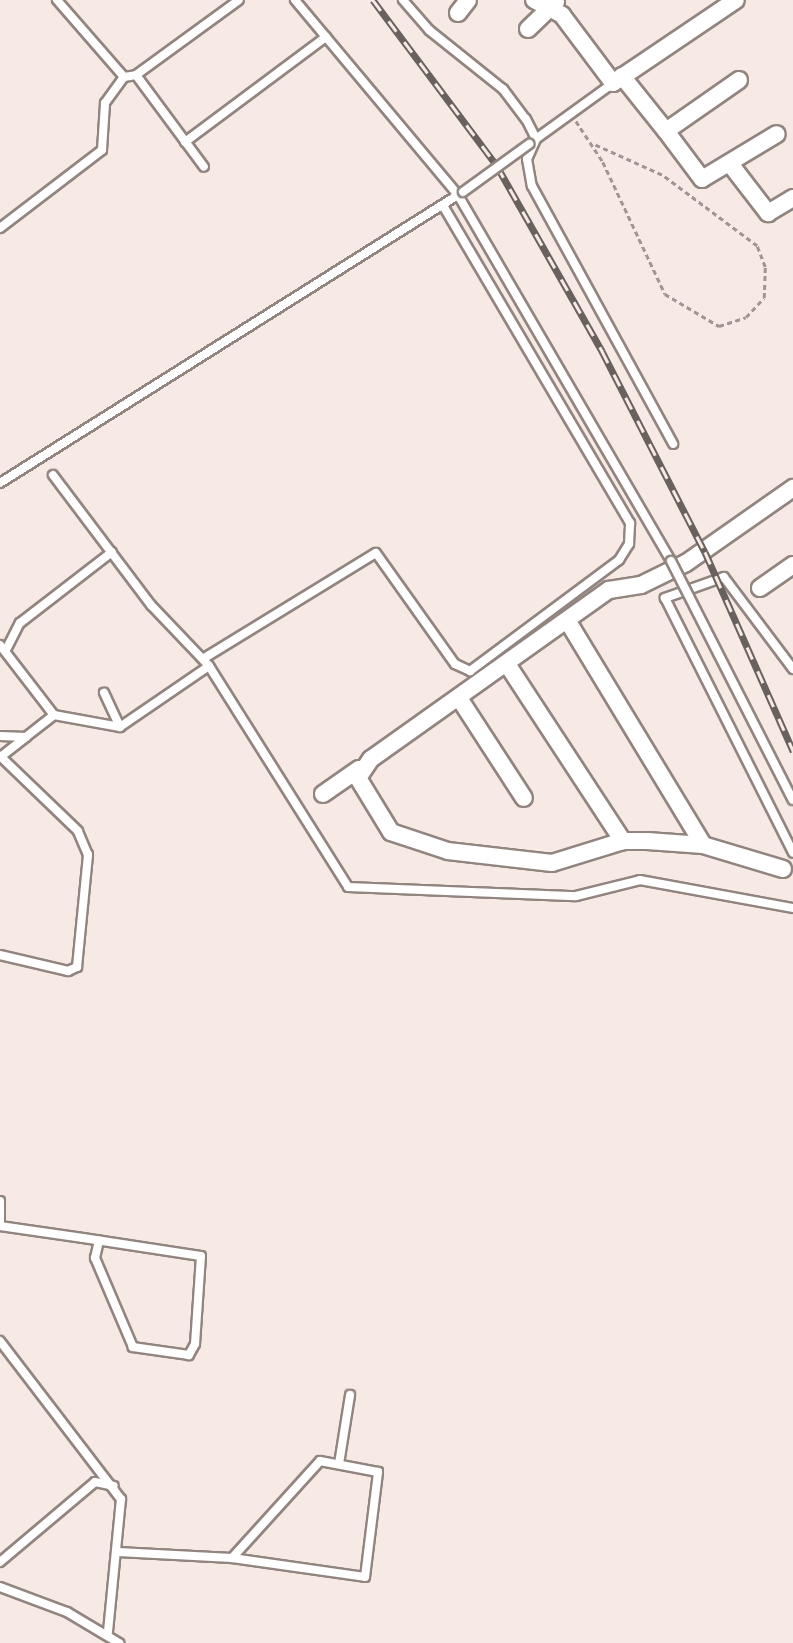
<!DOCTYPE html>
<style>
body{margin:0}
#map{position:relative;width:793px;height:1643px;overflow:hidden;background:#f7e9e3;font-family:"Varela Round",sans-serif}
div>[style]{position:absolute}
.path>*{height:2.5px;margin-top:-1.25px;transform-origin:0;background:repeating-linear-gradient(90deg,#9f9691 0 5px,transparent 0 8.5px)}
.roads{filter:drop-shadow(2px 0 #928580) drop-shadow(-2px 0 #928580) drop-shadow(0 2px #928580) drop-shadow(0 -2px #928580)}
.service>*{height:8px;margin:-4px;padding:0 4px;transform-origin:4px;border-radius:4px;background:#fff}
.minor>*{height:16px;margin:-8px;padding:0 8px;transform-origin:8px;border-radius:8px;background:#fff}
.rail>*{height:7px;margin-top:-3.5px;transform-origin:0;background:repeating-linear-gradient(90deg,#f7e9e3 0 13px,#68615e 0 26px);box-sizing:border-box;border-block:2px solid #68615e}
.bridges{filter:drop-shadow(2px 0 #928580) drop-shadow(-2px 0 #928580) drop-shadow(0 2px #928580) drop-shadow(0 -2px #928580)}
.service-bridge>*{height:8px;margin:-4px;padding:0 4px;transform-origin:4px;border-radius:4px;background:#fff}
span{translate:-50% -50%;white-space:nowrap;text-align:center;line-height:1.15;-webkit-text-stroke:6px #f7e9e3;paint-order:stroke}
</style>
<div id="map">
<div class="path">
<i style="left:576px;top:121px;width:49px;rotate:56.6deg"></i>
<i style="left:603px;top:162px;width:146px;rotate:64.8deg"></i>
<i style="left:665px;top:294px;width:63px;rotate:30.7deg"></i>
<i style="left:719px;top:326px;width:28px;rotate:-18deg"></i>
<i style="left:746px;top:317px;width:26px;rotate:-47deg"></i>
<i style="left:764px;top:298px;width:31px;rotate:-88deg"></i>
<i style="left:765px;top:267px;width:22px;rotate:-111deg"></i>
<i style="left:757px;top:246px;width:119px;rotate:-143.2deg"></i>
<i style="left:662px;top:175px;width:76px;rotate:-155.8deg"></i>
</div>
<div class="roads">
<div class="service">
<i style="left:57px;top:0;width:102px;rotate:49deg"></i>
<i style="left:124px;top:77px;width:12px;rotate:-9deg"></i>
<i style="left:136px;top:75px;width:127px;rotate:-36.1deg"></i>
<i style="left:295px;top:0;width:254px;rotate:50.1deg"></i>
<i style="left:458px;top:195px;width:423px;rotate:59.8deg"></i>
<i style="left:403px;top:0;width:40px;rotate:49deg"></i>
<i style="left:429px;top:30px;width:95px;rotate:38.6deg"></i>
<i style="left:503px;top:89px;width:38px;rotate:53deg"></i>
<i style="left:526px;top:119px;width:22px;rotate:63deg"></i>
<i style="left:536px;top:139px;width:22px;rotate:114deg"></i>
<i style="left:527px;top:159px;width:27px;rotate:80deg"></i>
<i style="left:532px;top:186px;width:294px;rotate:61.3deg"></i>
<i style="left:136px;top:75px;width:114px;rotate:53.5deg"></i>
<i style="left:533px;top:141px;width:99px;rotate:-35.9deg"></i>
<i style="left:185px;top:142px;width:176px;rotate:-36.7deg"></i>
<i style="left:0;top:228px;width:128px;rotate:-37.4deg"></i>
<i style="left:102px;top:150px;width:47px;rotate:-86.3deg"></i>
<i style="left:105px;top:103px;width:32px;rotate:-54deg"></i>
<i style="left:53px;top:475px;width:163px;rotate:53deg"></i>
<i style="left:151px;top:605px;width:84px;rotate:46.4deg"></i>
<i style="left:209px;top:666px;width:108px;rotate:145.6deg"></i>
<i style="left:120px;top:727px;width:38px;rotate:-115deg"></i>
<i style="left:0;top:483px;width:545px;rotate:-32.17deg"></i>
<i style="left:0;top:645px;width:88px;rotate:52.4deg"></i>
<i style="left:54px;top:715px;width:36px;rotate:142deg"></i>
<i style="left:7px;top:648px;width:28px;rotate:-63deg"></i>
<i style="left:20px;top:623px;width:116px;rotate:-37.7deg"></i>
<i style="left:206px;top:657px;width:199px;rotate:-31.5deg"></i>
<i style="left:376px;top:553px;width:136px;rotate:54.6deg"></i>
<i style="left:455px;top:664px;width:17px;rotate:25deg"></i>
<i style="left:470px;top:671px;width:186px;rotate:-36.7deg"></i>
<i style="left:619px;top:560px;width:19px;rotate:-58deg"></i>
<i style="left:629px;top:544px;width:21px;rotate:-87deg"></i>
<i style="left:630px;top:523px;width:369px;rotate:-120.5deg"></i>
<i style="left:209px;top:666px;width:261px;rotate:57.8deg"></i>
<i style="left:348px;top:887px;width:228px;rotate:2.3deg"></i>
<i style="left:576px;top:896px;width:66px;rotate:-14deg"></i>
<i style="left:640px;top:880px;width:156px;rotate:10.4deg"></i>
<i style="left:793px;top:669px;width:115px;rotate:-126.9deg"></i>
<i style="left:724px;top:577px;width:63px;rotate:160.4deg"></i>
<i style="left:665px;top:598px;width:285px;rotate:63.3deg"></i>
<i style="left:54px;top:715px;width:67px;rotate:10.3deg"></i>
<i style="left:0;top:736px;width:26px;rotate:2deg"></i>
<i style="left:26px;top:737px;width:33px;rotate:142deg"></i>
<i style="left:0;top:955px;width:70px;rotate:13.2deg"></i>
<i style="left:68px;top:971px;width:10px;rotate:-24deg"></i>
<i style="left:77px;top:967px;width:113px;rotate:-84.4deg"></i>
<i style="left:88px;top:855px;width:26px;rotate:-113deg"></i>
<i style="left:78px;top:831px;width:108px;rotate:-136.1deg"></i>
<i style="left:0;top:1201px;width:24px;rotate:90deg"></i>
<i style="left:0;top:1226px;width:84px;rotate:8.2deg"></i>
<i style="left:83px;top:1238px;width:119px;rotate:8.7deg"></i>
<i style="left:201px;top:1256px;width:88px;rotate:93.9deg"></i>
<i style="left:195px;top:1344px;width:13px;rotate:119deg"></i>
<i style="left:189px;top:1355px;width:57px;rotate:-171.9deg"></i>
<i style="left:133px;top:1347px;width:97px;rotate:-113.1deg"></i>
<i style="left:95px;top:1258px;width:18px;rotate:-77deg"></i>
<i style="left:0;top:1341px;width:199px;rotate:52.6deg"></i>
<i style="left:121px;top:1499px;width:134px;rotate:95.6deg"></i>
<i style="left:339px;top:1464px;width:70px;rotate:-80.9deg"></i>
<i style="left:118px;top:1552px;width:114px;rotate:3deg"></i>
<i style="left:232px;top:1558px;width:134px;rotate:8.1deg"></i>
<i style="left:365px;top:1577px;width:106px;rotate:-82.9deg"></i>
<i style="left:378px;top:1472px;width:59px;rotate:-169.3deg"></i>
<i style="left:320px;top:1461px;width:131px;rotate:132.2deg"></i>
<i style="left:0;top:1562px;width:124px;rotate:-40.1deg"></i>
<i style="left:95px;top:1482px;width:19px;rotate:12deg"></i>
<i style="left:0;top:1587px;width:72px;rotate:20.5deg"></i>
<i style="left:67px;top:1612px;width:61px;rotate:30.8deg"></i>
</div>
<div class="minor">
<i style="left:534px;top:0;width:32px;rotate:28deg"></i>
<i style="left:562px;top:15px;width:85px;rotate:53.1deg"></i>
<i style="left:613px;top:83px;width:148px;rotate:-34deg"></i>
<i style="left:458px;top:13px;width:16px;rotate:-52deg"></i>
<i style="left:528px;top:29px;width:39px;rotate:-44deg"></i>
<i style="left:622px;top:76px;width:70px;rotate:51.3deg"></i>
<i style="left:666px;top:131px;width:89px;rotate:-34.9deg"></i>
<i style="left:666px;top:131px;width:60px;rotate:53.1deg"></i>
<i style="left:702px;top:179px;width:87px;rotate:-31deg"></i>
<i style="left:731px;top:165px;width:61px;rotate:52.4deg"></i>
<i style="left:768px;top:213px;width:29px;rotate:-31deg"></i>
<i style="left:760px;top:588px;width:40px;rotate:-34.9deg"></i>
<i style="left:567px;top:620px;width:263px;rotate:58.8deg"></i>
<i style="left:507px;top:664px;width:212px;rotate:56.8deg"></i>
<i style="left:459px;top:698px;width:119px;rotate:57deg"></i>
<i style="left:323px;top:794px;width:44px;rotate:-34.8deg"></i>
<i style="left:783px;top:869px;width:84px;rotate:-163.3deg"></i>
<i style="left:703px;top:845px;width:56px;rotate:-175.9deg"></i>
<i style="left:647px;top:841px;width:24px;rotate:180deg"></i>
<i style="left:623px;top:841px;width:74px;rotate:162.8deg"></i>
<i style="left:552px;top:863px;width:105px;rotate:-173.4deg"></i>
<i style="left:448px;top:851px;width:60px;rotate:-161.6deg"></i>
<i style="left:391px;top:832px;width:63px;rotate:-121.4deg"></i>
<i style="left:358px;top:778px;width:23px;rotate:-56deg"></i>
<i style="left:371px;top:759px;width:292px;rotate:-35.4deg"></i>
<i style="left:609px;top:590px;width:32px;rotate:-9deg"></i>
<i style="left:641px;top:585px;width:50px;rotate:-26.1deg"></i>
<i style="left:686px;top:563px;width:131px;rotate:-35deg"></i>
</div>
</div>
<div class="rail">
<i style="left:373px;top:0;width:207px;rotate:53.2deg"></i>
<i style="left:497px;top:166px;width:213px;rotate:60.4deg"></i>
<i style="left:602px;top:351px;width:226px;rotate:62.9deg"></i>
<i style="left:705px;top:552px;width:218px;rotate:66.1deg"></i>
</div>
<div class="bridges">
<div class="service-bridge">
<i style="left:463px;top:192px;width:82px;rotate:-36deg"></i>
<i style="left:671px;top:561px;width:268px;rotate:63deg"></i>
</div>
</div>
</div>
